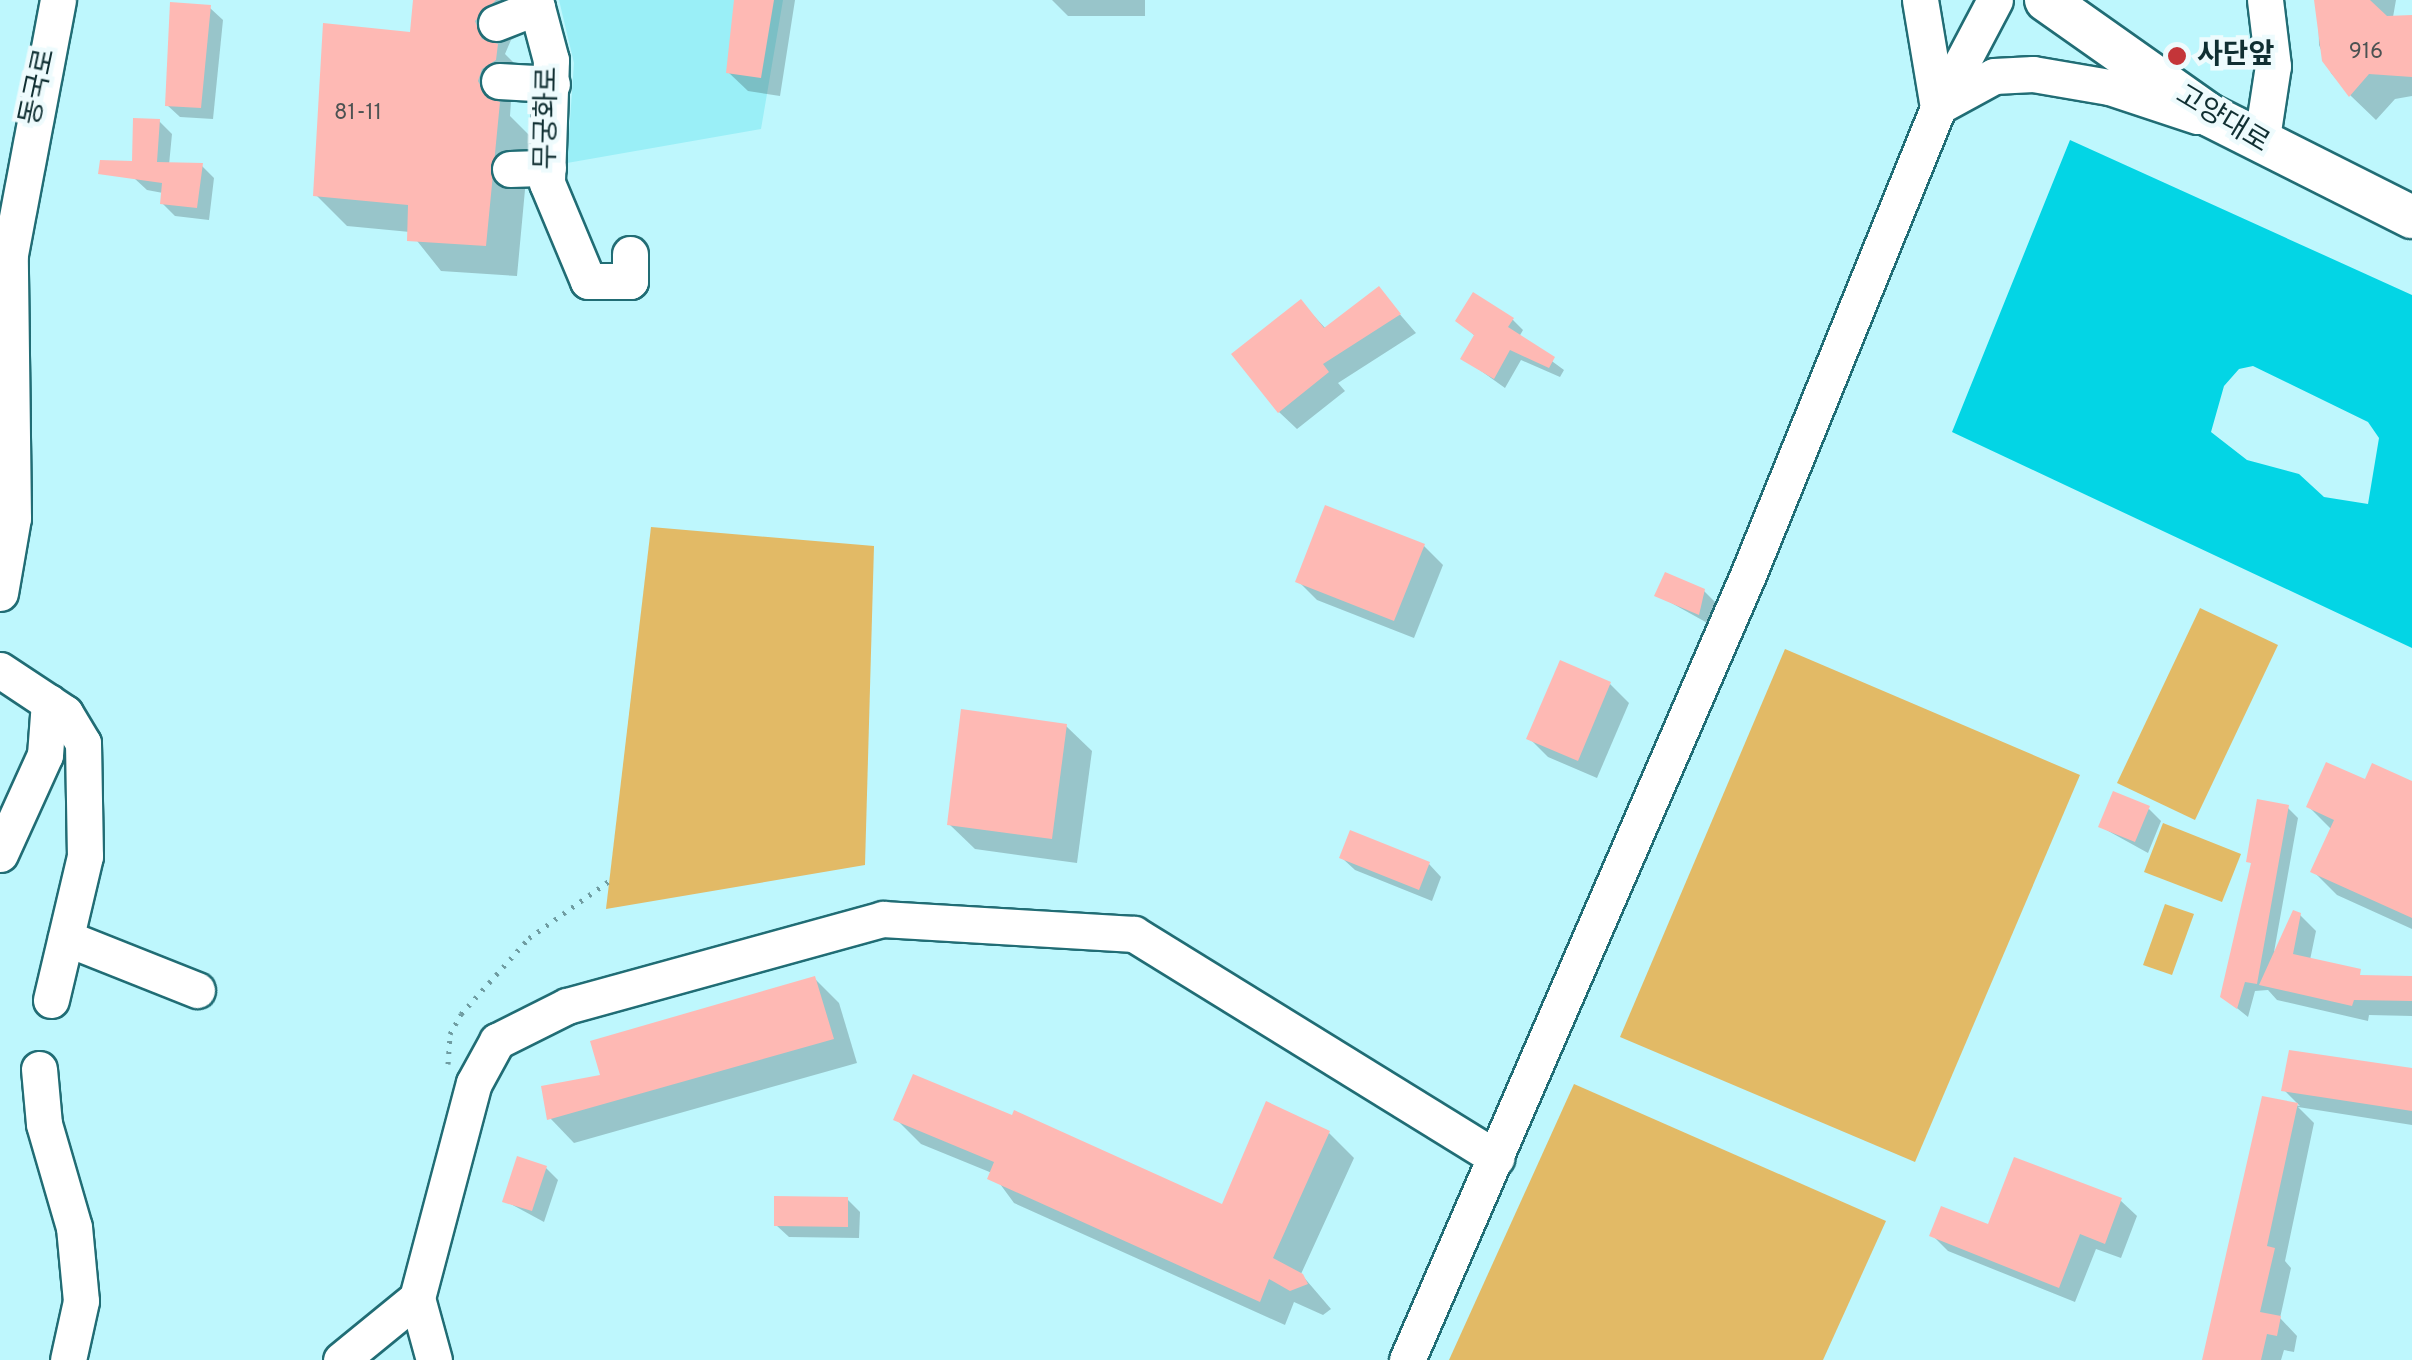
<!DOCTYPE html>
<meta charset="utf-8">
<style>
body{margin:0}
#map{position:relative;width:2412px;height:1360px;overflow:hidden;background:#bef7fd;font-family:Overpass,"Noto Sans KR",sans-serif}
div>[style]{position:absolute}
.built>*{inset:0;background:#9aeff7}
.green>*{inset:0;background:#e2ba66}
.water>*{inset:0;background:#03d5e5}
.shadow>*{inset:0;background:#0003}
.building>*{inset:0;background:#feb9b4}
.path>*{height:5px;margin-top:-2.5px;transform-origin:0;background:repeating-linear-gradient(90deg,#6f9ca1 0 2.5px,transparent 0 10.5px)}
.roads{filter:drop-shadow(2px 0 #216d75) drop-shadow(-2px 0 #216d75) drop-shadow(0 2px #216d75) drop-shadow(0 -2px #216d75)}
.minor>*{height:35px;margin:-17.5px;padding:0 17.5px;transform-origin:17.5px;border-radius:17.5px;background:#fff}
.major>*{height:42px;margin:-21px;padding:0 21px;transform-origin:21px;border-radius:21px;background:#fff}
.dots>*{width:28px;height:28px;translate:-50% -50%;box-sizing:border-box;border:5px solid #eefbfd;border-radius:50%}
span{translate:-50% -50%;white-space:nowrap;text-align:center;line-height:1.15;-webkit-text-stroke:9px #eefbfd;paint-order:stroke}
.number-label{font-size:22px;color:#4c5252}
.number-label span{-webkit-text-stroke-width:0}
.poi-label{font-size:28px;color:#102f32;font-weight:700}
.left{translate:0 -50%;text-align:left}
.street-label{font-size:28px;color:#102f32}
</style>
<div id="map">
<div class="built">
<i style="clip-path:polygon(559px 0,783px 0,761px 129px,567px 163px,574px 63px)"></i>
</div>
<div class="green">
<i style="clip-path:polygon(651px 527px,874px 546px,865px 865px,606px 909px)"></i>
<i style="clip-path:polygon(2200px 608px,2278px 645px,2195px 820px,2117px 783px)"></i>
<i style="clip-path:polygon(1785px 649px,2080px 775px,1915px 1162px,1620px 1037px)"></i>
<i style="clip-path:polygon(2163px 823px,2241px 854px,2222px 902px,2144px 872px)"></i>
<i style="clip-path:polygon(2165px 904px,2194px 914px,2172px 975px,2143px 965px)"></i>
<i style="clip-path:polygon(1574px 1084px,1886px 1221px,1823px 1360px,1449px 1360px)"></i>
</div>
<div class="water">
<i style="clip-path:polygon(evenodd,2070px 140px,2412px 295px,2412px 648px,1952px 432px,2070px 140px,2253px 366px,2368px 422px,2379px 438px,2368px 504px,2324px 497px,2299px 474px,2247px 460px,2211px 432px,2224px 386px,2239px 369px,2253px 366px)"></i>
</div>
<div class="shadow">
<i style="clip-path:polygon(416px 0,523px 0,532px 29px,511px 40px,505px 54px,528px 77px,526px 92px,511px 101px,510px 116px,530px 136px,517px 276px,441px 271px,410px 232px,347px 226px,316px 195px,412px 35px)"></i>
<i style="clip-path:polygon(736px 0,795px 0,780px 96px,748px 91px,728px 72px)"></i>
<i style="clip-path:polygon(1052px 0,1145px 0,1145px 16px,1068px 16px)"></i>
<i style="clip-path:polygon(2318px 0,2396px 0,2393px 17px,2412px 16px,2412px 96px,2395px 99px,2376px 120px,2351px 96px,2331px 73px,2319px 45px)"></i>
<i style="clip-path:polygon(210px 8px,223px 20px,213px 119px,180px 117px,167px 105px)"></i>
<i style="clip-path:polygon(159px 121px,172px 134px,169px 165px,202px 166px,214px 178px,209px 220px,175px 216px,162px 203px,163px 193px,147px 190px,134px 178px)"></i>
<i style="clip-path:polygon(1378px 289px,1416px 333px,1338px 383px,1345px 391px,1297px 429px,1279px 412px,1301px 302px,1326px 329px)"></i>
<i style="clip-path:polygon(1513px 320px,1523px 330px,1519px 337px,1564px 370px,1560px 377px,1521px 360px,1505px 388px,1463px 358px,1476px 337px,1459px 321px)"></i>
<i style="clip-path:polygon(1424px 546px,1443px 565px,1414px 638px,1317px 600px,1298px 581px)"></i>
<i style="clip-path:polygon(1704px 591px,1716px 603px,1711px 625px,1657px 595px)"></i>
<i style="clip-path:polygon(1610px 684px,1629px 703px,1597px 778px,1548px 757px,1529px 738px)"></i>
<i style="clip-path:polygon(1066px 726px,1092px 751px,1077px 863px,975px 849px,949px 824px)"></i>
<i style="clip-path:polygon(2366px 782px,2412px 784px,2412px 929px,2337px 895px,2313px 871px,2332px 830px,2309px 807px)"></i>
<i style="clip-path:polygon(2287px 807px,2298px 818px,2274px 952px,2300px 915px,2316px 931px,2310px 960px,2365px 977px,2412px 978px,2412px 1016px,2369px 1015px,2368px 1021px,2277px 1000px,2268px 990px,2255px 991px,2248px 1017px,2222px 996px,2253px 865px,2249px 861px)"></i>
<i style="clip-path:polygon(2149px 809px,2161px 821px,2148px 853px,2101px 827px)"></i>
<i style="clip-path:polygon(1342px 858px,1429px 864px,1441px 877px,1432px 901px,1355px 870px)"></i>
<i style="clip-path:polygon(815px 979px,839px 1003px,857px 1063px,574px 1143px,550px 1118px,603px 1077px)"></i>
<i style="clip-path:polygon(2412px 1071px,2412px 1125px,2298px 1107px,2314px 1123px,2285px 1261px,2291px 1268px,2280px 1318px,2297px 1336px,2294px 1352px,2284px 1350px,2281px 1360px,2205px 1360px,2264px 1099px,2300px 1106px,2284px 1090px)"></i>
<i style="clip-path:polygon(896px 1119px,1223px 1207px,1329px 1133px,1354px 1158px,1301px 1274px,1331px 1309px,1323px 1315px,1294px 1302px,1285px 1325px,1014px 1203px,992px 1173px,921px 1144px)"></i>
<i style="clip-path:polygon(546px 1168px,558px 1180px,544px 1222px,505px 1201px)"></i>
<i style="clip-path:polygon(847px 1199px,860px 1212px,859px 1238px,789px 1237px,776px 1225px)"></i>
<i style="clip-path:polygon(2120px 1200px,2137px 1216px,2121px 1258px,2096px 1249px,2075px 1302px,1948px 1251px,1932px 1235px)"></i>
</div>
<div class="building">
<i style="clip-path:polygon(413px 0,496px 0,475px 21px,482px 39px,498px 44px,496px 60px,482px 69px,478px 81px,487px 98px,500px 102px,486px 246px,407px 241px,408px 205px,313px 196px,323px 23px,410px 32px)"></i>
<i style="clip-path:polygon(734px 0,774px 0,761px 78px,726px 73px)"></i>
<i style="clip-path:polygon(2314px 0,2370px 0,2387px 16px,2412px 15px,2412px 77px,2369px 74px,2349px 97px,2322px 61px)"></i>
<i style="clip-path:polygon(170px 2px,211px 5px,201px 108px,165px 106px)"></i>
<i style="clip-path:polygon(133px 118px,160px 119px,157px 162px,203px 163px,197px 208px,160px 204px,162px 183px,98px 174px,100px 160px,132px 161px)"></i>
<i style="clip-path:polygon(1379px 286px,1401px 314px,1323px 364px,1329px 372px,1278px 413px,1231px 354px,1301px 299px,1324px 328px)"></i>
<i style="clip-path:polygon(1473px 292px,1514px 318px,1508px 327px,1555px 357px,1549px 368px,1510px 350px,1494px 379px,1460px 359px,1474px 335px,1455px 321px)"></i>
<i style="clip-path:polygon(1325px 505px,1425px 544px,1394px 621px,1295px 582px)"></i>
<i style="clip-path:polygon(1665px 572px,1705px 589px,1699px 615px,1654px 596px)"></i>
<i style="clip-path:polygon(1560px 660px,1611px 682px,1578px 761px,1526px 739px)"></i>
<i style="clip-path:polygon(961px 709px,1067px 724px,1052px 839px,947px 825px)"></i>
<i style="clip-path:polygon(2326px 762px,2365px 779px,2372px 763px,2412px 781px,2412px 918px,2310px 872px,2334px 820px,2306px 807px)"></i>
<i style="clip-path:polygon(2113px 791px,2150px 806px,2135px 842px,2098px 827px)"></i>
<i style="clip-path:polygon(2257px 799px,2289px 805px,2257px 984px,2245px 982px,2237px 1009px,2220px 997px,2251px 863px,2246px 862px)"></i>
<i style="clip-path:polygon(1350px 830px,1430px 862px,1419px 890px,1339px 858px)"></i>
<i style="clip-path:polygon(2293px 910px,2301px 913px,2293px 954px,2361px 969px,2360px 975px,2412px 976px,2412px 1001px,2354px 1000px,2352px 1006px,2259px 985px)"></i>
<i style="clip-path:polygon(815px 976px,834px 1039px,547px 1120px,541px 1086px,600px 1075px,590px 1041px)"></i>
<i style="clip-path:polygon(2289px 1050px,2412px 1068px,2412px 1111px,2281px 1091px)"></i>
<i style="clip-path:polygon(913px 1074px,1012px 1115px,1014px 1110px,1222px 1204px,1266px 1101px,1330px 1131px,1273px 1258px,1303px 1274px,1308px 1284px,1290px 1291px,1269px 1279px,1260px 1302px,987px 1179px,994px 1162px,893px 1120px)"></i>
<i style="clip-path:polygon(2262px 1096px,2298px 1103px,2267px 1246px,2275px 1248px,2260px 1312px,2281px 1316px,2277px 1336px,2267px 1334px,2261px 1360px,2202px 1360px)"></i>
<i style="clip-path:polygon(517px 1156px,547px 1166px,532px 1211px,502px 1202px)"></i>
<i style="clip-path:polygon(2014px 1157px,2122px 1198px,2105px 1244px,2080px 1234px,2059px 1288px,1929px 1236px,1941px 1206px,1988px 1224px)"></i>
<i style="clip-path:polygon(774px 1196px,848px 1197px,848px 1227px,774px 1226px)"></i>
</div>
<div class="path">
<i style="left:448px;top:1064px;width:30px;rotate:-86deg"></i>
<i style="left:450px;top:1034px;width:23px;rotate:-61deg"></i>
<i style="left:461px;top:1014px;width:102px;rotate:-48.2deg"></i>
<i style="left:529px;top:938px;width:98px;rotate:-35.5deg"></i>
</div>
<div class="roads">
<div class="minor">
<i style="left:535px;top:0;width:62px;rotate:75.1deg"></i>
<i style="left:551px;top:60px;width:123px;rotate:91.9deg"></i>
<i style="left:547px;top:183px;width:106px;rotate:67.3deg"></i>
<i style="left:588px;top:281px;width:42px"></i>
<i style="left:630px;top:281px;width:27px;rotate:-90deg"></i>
<i style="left:1920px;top:0;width:109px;rotate:80.5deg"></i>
<i style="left:496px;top:23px;width:44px;rotate:-21.3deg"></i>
<i style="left:499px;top:81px;width:53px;rotate:3.2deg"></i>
<i style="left:1943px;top:104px;width:58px;rotate:-28.8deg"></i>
<i style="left:1994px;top:76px;width:39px;rotate:-3deg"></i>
<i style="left:2033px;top:74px;width:77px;rotate:9.7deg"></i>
<i style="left:2109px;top:87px;width:93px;rotate:18.2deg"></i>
<i style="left:2261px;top:144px;width:79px;rotate:-81.3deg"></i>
<i style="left:2273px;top:66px;width:66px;rotate:-96.9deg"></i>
<i style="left:510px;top:169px;width:38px;rotate:-2deg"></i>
<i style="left:0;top:593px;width:76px;rotate:-80.2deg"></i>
<i style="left:13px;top:518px;width:264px;rotate:-90.7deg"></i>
<i style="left:10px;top:254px;width:258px;rotate:-79.3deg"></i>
<i style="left:0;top:670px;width:78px;rotate:33.5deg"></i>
<i style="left:65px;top:713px;width:35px;rotate:59deg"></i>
<i style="left:83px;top:743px;width:113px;rotate:89deg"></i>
<i style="left:85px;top:856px;width:148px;rotate:103.3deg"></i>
<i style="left:0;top:854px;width:109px;rotate:-65.6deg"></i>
<i style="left:45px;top:755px;width:53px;rotate:-85.7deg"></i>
<i style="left:66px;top:938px;width:141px;rotate:21.7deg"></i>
<i style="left:39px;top:1069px;width:55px;rotate:84.8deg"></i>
<i style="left:44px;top:1124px;width:107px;rotate:73.8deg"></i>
<i style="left:74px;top:1227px;width:74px;rotate:84.6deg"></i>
<i style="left:81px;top:1301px;width:60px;rotate:102.4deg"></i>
<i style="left:341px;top:1360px;width:98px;rotate:-39.2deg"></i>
<i style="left:434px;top:1360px;width:64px;rotate:-105.3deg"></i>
<i style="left:417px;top:1298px;width:222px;rotate:-75.2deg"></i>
<i style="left:474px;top:1083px;width:48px;rotate:-61.3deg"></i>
<i style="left:497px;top:1041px;width:78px;rotate:-26.6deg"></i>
<i style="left:567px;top:1006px;width:328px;rotate:-15.4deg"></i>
<i style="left:883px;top:919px;width:251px;rotate:3.4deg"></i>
<i style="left:1134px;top:934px;width:426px;rotate:31.7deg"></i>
<i style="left:1407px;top:1360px;width:856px;rotate:-66.52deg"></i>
<i style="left:1748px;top:575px;width:504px;rotate:-67.86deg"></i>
<i style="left:1938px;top:108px;width:122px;rotate:-62.2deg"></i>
</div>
<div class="major">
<i style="left:2046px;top:0;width:199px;rotate:35.2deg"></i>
<i style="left:2209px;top:115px;width:227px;rotate:26.7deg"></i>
</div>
</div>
<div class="dots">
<i style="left:2177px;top:56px;background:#c43539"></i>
</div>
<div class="number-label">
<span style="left:2366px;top:53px">916</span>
<span style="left:358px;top:114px">81-11</span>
</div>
<div class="poi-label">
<span class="left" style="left:2197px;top:56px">사단앞</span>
</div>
<div class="street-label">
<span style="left:39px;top:87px;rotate:-78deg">동국로</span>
<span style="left:548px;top:118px;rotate:-89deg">무궁화로</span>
<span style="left:2222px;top:120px;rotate:31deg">고양대로</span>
</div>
</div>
